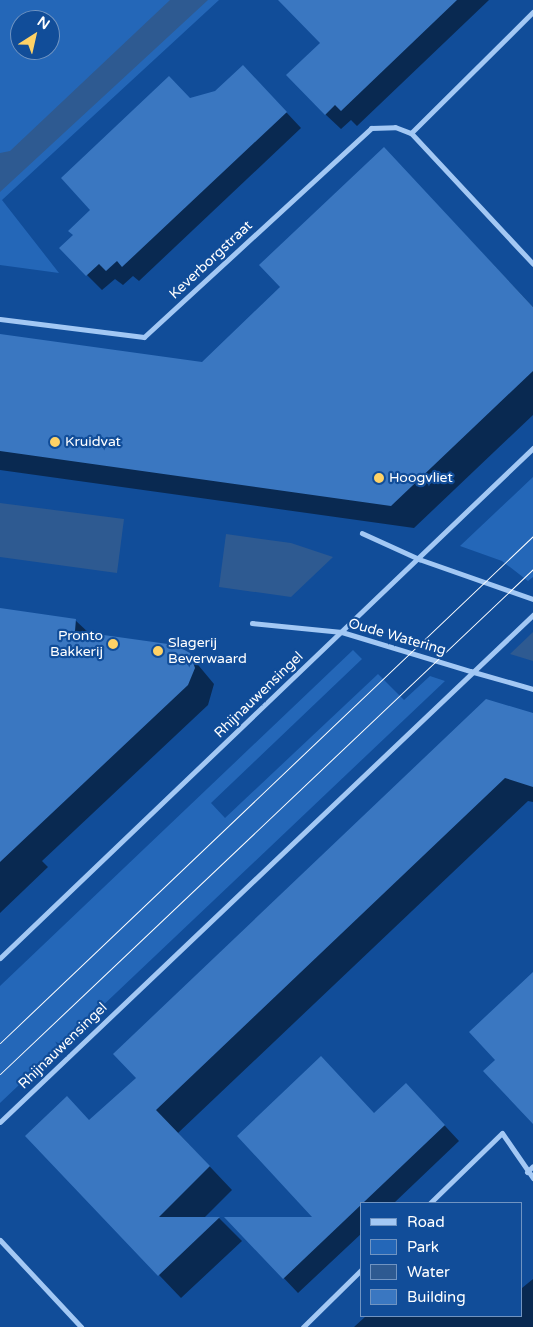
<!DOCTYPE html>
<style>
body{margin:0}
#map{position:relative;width:533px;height:1327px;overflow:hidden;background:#114d99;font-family:"Varela Round",sans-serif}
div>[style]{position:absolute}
.green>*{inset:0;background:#2467b8}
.water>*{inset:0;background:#2e5a91}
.shadow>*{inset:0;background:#0007}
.building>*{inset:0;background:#3a77c1}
.pedestrian>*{height:4.5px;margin:-2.25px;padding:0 2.25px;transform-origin:2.25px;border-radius:2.25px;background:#a3c8f4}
.minor>*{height:5px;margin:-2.5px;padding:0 2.5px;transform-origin:2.5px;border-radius:2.5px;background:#a3c8f4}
.tram>*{height:1px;margin:-0.5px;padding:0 0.5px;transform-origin:0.5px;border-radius:0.5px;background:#fff}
.dots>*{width:14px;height:14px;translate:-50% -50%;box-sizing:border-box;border:2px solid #114d99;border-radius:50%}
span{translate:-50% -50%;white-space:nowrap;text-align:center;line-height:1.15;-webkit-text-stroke:4.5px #114d99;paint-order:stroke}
.street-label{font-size:14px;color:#fff}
.poi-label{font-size:14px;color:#fff}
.left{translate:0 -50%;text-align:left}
.right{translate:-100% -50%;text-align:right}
.legend{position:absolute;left:360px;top:1202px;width:162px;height:115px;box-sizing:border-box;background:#114d99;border:1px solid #7094c2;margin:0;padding:6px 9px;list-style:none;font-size:15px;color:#fff}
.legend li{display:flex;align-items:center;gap:10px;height:25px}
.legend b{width:25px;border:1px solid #7094c2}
.north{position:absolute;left:10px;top:10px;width:50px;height:50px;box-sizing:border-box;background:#114d99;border:1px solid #7094c2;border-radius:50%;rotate:35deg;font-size:14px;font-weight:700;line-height:20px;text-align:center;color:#fff}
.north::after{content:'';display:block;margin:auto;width:18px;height:22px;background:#ffd266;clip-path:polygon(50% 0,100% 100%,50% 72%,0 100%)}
</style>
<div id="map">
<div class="green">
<i style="clip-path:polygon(evenodd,0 0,219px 0,2px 200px,59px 273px,0 265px,0 0,20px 20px,50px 20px,50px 50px,20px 50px,20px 20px)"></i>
<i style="clip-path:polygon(533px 477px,533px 577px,528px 581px,502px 561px,460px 546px)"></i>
<i style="clip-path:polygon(353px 650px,362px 659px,211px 803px,225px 818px,378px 674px,404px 700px,430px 676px,445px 681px,0 1103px,0 986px)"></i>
</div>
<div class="water">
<i style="clip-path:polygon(170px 0,208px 0,0 192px,0 153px,10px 151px)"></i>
<i style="clip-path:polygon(0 503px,124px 519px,117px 573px,0 557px)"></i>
<i style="clip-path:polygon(226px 534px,291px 543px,333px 557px,291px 597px,219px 587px)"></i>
<i style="clip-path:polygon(533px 632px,533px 661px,510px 654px,532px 633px)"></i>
</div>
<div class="shadow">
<i style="clip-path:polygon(279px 0,489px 0,357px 126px,351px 120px,341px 129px,325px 114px,322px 43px)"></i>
<i style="clip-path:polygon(258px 82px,301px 128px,139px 281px,133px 276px,123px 285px,115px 279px,102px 290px,87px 275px,74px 236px,92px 210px,190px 99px)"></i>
<i style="clip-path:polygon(406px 172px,533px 307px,533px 415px,414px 528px,0 470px,0 335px,202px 363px)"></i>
<i style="clip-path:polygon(0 609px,75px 620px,90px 634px,189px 654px,214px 684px,208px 705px,42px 861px,48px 867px,0 913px)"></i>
<i style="clip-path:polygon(533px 714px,533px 802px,528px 801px,178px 1133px,232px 1190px,204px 1218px,219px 1218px,242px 1241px,181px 1298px,159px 1275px,90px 1121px)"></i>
<i style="clip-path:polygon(421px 1100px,459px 1141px,394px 1203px,362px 1203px,362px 1233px,298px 1293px,227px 1218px,315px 1219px,374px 1114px)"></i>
<i style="clip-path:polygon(533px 1279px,533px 1327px,354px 1327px,366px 1316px,522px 1316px,522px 1288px)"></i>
</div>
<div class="building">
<i style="clip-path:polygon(278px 0,457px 0,341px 111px,335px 105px,325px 115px,286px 75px,320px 43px)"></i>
<i style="clip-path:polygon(243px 65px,287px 112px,122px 267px,117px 261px,106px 271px,99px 264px,86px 276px,59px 248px,73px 235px,68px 231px,90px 210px,61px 178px,169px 76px,190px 98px,215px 91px)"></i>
<i style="clip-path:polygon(384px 147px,533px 307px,533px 371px,391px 506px,0 451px,0 334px,202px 362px,280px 287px,259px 265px)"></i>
<i style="clip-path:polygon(0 608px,76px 619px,75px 631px,175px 645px,190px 653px,195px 668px,188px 685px,0 862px)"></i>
<i style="clip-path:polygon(486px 699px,533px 713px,533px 787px,505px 778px,156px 1110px,210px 1166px,159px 1217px,220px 1217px,158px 1276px,25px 1136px,67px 1096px,89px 1120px,136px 1078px,113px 1054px)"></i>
<i style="clip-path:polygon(533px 972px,533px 1124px,483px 1071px,495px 1060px,469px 1032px)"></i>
<i style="clip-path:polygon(321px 1056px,374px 1113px,406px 1083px,445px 1125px,283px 1279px,224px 1217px,312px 1217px,237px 1136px)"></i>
</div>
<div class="pedestrian">
<i style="left:362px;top:533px;width:63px;rotate:24.5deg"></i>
<i style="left:419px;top:559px;width:121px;rotate:19.3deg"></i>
<i style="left:252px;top:623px;width:90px;rotate:5.7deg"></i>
<i style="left:342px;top:632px;width:134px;rotate:16.9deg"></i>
<i style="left:0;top:1122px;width:736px;rotate:-43.57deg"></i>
</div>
<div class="minor">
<i style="left:411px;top:133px;width:179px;rotate:47deg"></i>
<i style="left:0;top:319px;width:145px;rotate:7.1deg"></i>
<i style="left:144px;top:337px;width:309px;rotate:-42.6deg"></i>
<i style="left:371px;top:128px;width:24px;rotate:-2deg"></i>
<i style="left:395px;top:127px;width:17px;rotate:21deg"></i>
<i style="left:411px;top:133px;width:172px;rotate:-44.8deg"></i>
<i style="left:470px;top:671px;width:66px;rotate:15.9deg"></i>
<i style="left:0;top:958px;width:738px;rotate:-43.74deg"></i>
<i style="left:527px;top:1172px;width:8px;rotate:-45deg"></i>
<i style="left:430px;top:1203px;width:100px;rotate:-44.2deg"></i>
<i style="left:502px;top:1133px;width:55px;rotate:55.4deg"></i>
<i style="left:0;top:1240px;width:119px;rotate:47deg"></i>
<i style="left:303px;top:1327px;width:83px;rotate:-44.5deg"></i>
</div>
<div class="tram">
<i style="left:0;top:1043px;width:736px;rotate:-43.57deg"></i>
<i style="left:0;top:1074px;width:734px;rotate:-43.45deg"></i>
</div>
<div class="dots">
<i style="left:55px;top:442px;background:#ffd266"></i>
<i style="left:379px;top:478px;background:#ffd266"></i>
<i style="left:113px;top:644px;background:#ffd266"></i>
<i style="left:158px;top:651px;background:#ffd266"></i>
</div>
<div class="street-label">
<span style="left:211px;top:260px;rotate:-43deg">Keverborgstraat</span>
<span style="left:397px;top:637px;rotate:16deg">Oude Watering</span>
<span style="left:259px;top:695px;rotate:-44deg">Rhijnauwensingel</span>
<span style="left:63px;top:1046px;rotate:-44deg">Rhijnauwensingel</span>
</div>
<div class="poi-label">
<span class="left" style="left:65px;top:442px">Kruidvat</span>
<span class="left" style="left:389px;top:478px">Hoogvliet</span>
<span class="right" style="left:103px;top:644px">Pronto<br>Bakkerij</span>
<span class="left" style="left:168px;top:651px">Slagerij<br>Beverwaard</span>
</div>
<ul class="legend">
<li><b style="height:6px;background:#a3c8f4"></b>Road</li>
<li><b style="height:14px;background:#2467b8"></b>Park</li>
<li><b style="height:14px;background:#2e5a91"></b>Water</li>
<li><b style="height:14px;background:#3a77c1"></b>Building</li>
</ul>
<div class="north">N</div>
</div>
